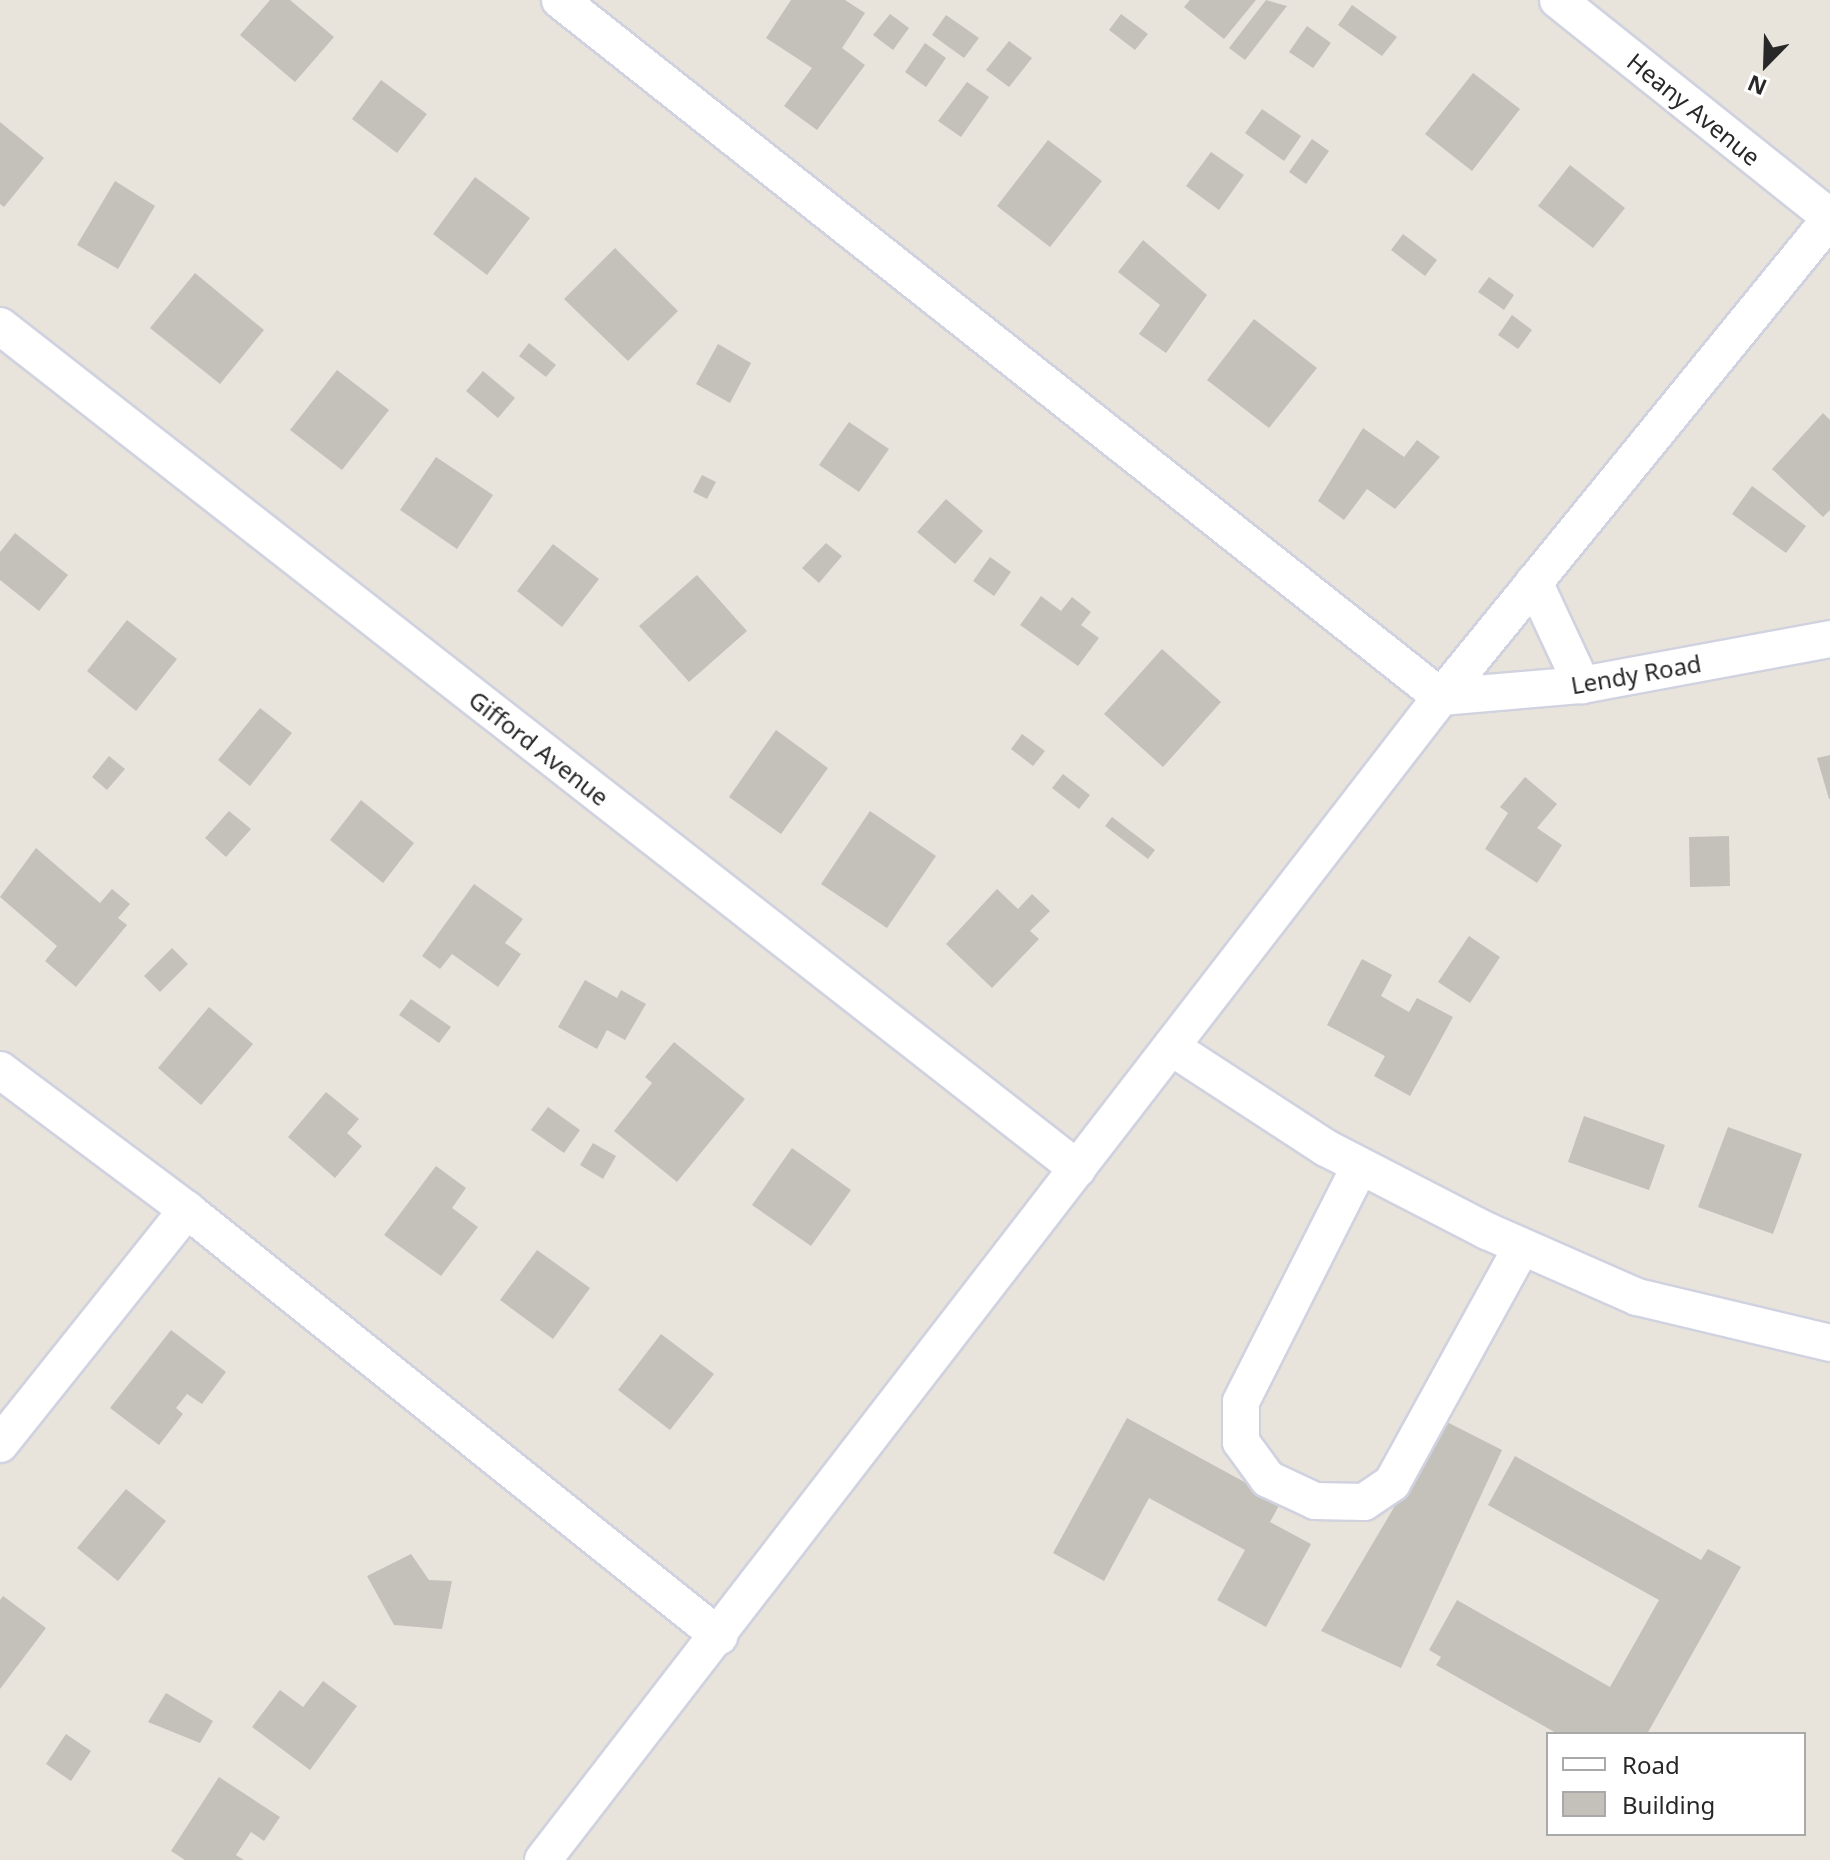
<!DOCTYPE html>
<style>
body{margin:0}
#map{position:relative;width:1830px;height:1860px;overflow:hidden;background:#e9e4db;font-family:"Noto Sans",sans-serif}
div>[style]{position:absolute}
.building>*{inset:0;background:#c4c0ba}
.roads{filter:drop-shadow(2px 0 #d0d2df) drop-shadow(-2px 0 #d0d2df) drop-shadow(0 2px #d0d2df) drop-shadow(0 -2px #d0d2df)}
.minor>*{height:36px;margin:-18px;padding:0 18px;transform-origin:18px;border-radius:18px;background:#fff}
span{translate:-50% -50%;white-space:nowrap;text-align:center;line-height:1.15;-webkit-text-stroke:6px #fff;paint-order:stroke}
.street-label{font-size:24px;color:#282828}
.legend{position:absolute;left:1546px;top:1732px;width:260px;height:104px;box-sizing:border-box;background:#fff;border:2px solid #a9a9a9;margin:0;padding:10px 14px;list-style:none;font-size:24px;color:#282828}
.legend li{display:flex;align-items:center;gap:16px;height:40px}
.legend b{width:40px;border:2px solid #a9a9a9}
.north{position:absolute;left:1726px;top:24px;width:80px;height:80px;-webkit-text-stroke:6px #fff;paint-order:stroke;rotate:203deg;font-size:22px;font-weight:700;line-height:32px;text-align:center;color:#282828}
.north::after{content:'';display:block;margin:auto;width:28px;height:36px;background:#282828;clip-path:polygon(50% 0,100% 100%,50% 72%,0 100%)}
</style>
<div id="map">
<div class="building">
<i style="clip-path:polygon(270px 0,290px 0,334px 37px,295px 82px,240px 35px)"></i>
<i style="clip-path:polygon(791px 0,845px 0,865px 13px,842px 48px,865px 65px,817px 130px,784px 106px,812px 68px,766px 38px)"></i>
<i style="clip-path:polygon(1190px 0,1256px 0,1224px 39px,1184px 7px)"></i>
<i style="clip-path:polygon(1266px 0,1287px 6px,1245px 60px,1229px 48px)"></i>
<i style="clip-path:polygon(1352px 5px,1397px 37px,1382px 56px,1338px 25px)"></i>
<i style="clip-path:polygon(890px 14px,909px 28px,893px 50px,873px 35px)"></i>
<i style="clip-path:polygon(1121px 14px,1148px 34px,1135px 50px,1109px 30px)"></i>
<i style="clip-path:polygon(946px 15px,979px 38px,964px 58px,932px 35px)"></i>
<i style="clip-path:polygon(1307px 26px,1331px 43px,1313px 68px,1289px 52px)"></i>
<i style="clip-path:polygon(1009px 41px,1032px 58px,1009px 87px,986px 70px)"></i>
<i style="clip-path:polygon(925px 43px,946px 58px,926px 87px,905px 72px)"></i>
<i style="clip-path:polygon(1473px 73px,1520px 109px,1472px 171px,1425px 134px)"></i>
<i style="clip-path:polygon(381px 80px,427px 114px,397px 153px,352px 119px)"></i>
<i style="clip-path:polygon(967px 82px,989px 97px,961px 137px,938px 121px)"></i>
<i style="clip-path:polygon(1262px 109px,1301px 136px,1284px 161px,1245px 133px)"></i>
<i style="clip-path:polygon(0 122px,44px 158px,4px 207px,0 204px)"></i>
<i style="clip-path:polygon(1312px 139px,1329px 151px,1306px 184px,1289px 172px)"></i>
<i style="clip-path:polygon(1048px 140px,1102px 181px,1050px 247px,997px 206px)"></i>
<i style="clip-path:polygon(1211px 152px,1244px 175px,1219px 210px,1186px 186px)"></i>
<i style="clip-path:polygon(1570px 165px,1625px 208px,1593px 248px,1538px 206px)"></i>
<i style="clip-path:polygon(475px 177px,530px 218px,487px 275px,433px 234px)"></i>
<i style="clip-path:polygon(115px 181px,155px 206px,118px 269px,77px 245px)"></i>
<i style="clip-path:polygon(1403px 234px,1437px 260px,1425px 276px,1391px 250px)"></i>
<i style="clip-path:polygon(1143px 240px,1207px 295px,1166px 353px,1139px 334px,1160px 305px,1118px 272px)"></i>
<i style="clip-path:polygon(615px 248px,678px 311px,628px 361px,564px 299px)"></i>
<i style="clip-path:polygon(195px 273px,264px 330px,220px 384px,150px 328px)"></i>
<i style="clip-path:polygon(1489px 277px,1514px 295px,1504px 310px,1478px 292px)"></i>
<i style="clip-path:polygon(1512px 315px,1532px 330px,1518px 349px,1498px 335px)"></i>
<i style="clip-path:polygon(1254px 319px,1317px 368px,1269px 428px,1207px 380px)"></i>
<i style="clip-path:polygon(529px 343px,556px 365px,546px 377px,519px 356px)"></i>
<i style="clip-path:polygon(718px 344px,751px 363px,730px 403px,696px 384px)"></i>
<i style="clip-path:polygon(337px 370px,389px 410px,342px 470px,290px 430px)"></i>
<i style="clip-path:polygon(483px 371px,515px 398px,498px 418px,466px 391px)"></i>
<i style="clip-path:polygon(1823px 413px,1830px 420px,1830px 510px,1823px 517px,1772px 469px)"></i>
<i style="clip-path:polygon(849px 422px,889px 449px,859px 492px,819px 465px)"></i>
<i style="clip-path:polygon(1363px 428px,1404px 457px,1417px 440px,1440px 457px,1395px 509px,1367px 489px,1344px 520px,1318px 501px)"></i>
<i style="clip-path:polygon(436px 457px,493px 495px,457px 549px,400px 510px)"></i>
<i style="clip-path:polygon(702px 475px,716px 482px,707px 499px,693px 492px)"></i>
<i style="clip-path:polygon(1752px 486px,1806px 526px,1786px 553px,1732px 514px)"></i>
<i style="clip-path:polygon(946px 499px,983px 531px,955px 564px,917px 532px)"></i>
<i style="clip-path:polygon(15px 533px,68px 575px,39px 611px,0 580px,0 552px)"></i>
<i style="clip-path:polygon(826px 543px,842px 556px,819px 583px,802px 568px)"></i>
<i style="clip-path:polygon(553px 544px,599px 579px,562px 627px,517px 591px)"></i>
<i style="clip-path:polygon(990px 557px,1011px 572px,994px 596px,973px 581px)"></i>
<i style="clip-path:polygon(697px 575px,747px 631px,689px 682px,639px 626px)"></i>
<i style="clip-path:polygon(1041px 596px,1061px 611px,1072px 597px,1091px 612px,1081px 625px,1099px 638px,1078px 666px,1020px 625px)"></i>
<i style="clip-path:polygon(127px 620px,177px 659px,136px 711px,87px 671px)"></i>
<i style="clip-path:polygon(1162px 649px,1221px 702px,1163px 767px,1104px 714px)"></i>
<i style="clip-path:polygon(260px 708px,292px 733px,250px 786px,218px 760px)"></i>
<i style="clip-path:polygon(776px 730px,828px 768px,781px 834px,729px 797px)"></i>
<i style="clip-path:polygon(1022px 734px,1045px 751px,1033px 766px,1011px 749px)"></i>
<i style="clip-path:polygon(1830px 755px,1830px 799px,1829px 799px,1817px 758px)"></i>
<i style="clip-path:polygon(109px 756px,125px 769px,107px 790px,92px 777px)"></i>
<i style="clip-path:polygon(1063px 774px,1090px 795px,1079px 809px,1052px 788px)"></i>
<i style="clip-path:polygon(1525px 777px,1557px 804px,1537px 828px,1562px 845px,1537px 883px,1485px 849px,1508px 813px,1500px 807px)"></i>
<i style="clip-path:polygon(361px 800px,414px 843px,383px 883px,330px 840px)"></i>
<i style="clip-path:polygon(229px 811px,251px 829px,226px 857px,205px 838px)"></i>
<i style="clip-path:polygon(870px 811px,936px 856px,887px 928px,821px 884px)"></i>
<i style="clip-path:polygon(1112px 817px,1155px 850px,1148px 859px,1105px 826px)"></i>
<i style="clip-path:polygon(1729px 836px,1730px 886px,1690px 887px,1689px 837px)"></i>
<i style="clip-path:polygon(36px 848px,100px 903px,112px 889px,130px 904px,118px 918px,127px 925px,76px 987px,45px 961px,57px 946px,0 897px)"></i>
<i style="clip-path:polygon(474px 884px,523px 919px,505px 943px,521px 954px,498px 987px,452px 954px,440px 969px,422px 956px)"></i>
<i style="clip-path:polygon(997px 889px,1018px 909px,1032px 894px,1050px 911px,1030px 931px,1039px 939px,992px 988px,946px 944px)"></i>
<i style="clip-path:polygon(1469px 936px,1500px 957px,1470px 1003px,1438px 982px)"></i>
<i style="clip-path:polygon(172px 948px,188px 964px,160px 992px,144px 976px)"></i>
<i style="clip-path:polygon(1362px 959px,1392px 975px,1381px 996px,1409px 1012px,1417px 998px,1453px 1017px,1410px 1096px,1374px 1076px,1385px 1056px,1327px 1025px)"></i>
<i style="clip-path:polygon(585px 980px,617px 998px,621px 990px,646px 1004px,625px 1040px,607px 1030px,597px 1049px,558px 1027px)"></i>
<i style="clip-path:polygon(411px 999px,451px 1027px,439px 1043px,399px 1015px)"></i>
<i style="clip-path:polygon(209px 1007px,253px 1044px,201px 1105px,158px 1068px)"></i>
<i style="clip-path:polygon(674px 1042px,745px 1099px,677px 1182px,614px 1131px,652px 1083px,645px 1077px)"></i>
<i style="clip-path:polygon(326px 1092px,359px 1119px,347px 1133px,362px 1146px,335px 1178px,288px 1137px)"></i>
<i style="clip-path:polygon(548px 1107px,580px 1130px,564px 1153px,531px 1130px)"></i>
<i style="clip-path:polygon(1584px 1116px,1665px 1145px,1649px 1190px,1568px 1162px)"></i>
<i style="clip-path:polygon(1728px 1127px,1802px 1154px,1773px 1234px,1698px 1207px)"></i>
<i style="clip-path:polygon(593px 1143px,616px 1156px,603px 1179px,580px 1165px)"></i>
<i style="clip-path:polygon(792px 1148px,851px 1190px,811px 1246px,752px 1205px)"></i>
<i style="clip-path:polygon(436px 1166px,466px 1188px,452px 1208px,478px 1227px,441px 1276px,384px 1235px)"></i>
<i style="clip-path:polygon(537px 1250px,590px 1288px,553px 1339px,500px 1300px)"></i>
<i style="clip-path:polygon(171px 1330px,226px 1372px,202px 1404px,187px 1394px,176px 1408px,183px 1414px,159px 1445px,110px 1408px)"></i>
<i style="clip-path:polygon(661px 1334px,714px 1374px,670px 1430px,618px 1390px)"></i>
<i style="clip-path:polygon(1127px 1418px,1281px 1502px,1270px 1522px,1311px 1544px,1266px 1627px,1217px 1600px,1245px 1550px,1149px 1498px,1104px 1581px,1053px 1553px)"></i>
<i style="clip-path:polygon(1445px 1421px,1502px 1450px,1401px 1668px,1321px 1631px)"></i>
<i style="clip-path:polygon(1515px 1456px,1701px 1560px,1708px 1549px,1741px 1567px,1647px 1734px,1558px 1734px,1436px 1665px,1441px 1657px,1429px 1650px,1457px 1600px,1610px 1687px,1659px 1600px,1488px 1505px)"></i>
<i style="clip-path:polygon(126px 1489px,166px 1521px,118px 1581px,77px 1548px)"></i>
<i style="clip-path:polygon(411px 1554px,429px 1580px,452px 1581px,442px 1629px,394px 1625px,367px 1576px)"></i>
<i style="clip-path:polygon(3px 1596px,46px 1628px,0 1689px,0 1600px)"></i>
<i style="clip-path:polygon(323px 1681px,357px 1706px,310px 1770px,252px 1727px,280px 1690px,303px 1707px)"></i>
<i style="clip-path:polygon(166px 1693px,213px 1721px,200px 1743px,148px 1722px)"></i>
<i style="clip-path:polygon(66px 1734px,91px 1751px,71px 1781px,46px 1764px)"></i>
<i style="clip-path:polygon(219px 1777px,280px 1817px,264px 1841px,251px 1832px,236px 1855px,244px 1860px,185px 1860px,171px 1851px)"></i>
</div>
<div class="roads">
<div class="minor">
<i style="left:560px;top:0;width:1123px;rotate:38.35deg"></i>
<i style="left:1441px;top:697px;width:142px;rotate:-4.9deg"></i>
<i style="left:1582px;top:685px;width:252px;rotate:-10.5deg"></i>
<i style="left:1558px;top:0;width:348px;rotate:38.6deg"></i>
<i style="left:0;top:326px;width:1368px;rotate:38.03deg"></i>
<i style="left:1534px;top:582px;width:114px;rotate:65deg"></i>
<i style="left:1171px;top:1047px;width:185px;rotate:33.1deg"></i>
<i style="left:1326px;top:1148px;width:181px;rotate:27.3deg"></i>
<i style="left:1487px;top:1231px;width:164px;rotate:23.7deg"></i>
<i style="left:1637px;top:1297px;width:198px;rotate:13.4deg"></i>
<i style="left:0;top:1070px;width:234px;rotate:36.8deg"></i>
<i style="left:187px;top:1210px;width:682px;rotate:38.69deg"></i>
<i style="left:1360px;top:1166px;width:264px;rotate:116.8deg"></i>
<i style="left:1241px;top:1402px;width:40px;rotate:90deg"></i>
<i style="left:1241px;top:1442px;width:46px;rotate:53.9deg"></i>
<i style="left:1268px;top:1479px;width:52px;rotate:25.1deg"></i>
<i style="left:1315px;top:1501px;width:49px;rotate:1.2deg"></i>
<i style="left:1364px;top:1502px;width:34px;rotate:-34deg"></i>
<i style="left:1392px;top:1483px;width:269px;rotate:-61.2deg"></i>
<i style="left:0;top:1444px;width:300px;rotate:-51.4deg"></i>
<i style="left:543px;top:1860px;width:1469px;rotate:-52.33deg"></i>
<i style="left:1441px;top:697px;width:616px;rotate:-50.86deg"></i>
</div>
</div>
<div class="street-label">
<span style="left:1694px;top:109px;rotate:39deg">Heany Avenue</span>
<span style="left:1636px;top:674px;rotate:-10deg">Lendy Road</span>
<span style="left:539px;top:748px;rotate:38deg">Gifford Avenue</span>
</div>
<ul class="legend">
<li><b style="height:10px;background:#fff"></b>Road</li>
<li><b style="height:22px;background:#c4c0ba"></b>Building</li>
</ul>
<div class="north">N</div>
</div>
